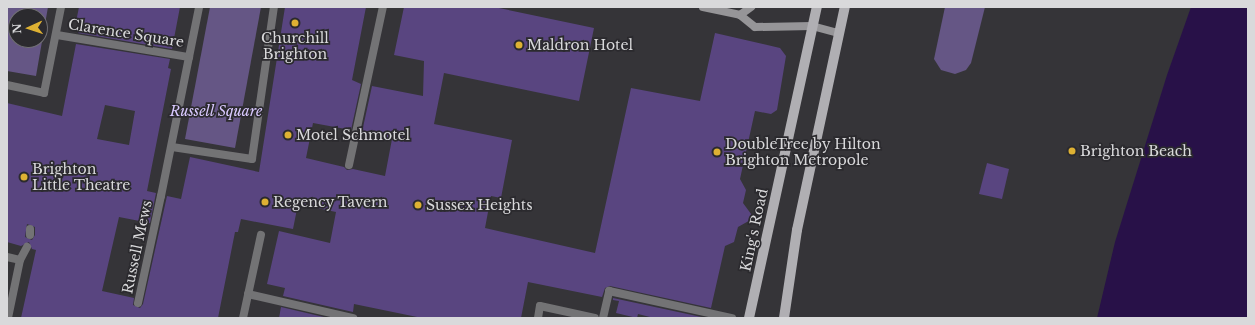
<!DOCTYPE html>
<style>
body{margin:0}
#map{position:relative;width:1255px;height:325px;overflow:hidden;background:#353438;font-family:"Libre Baskerville",serif}
div>[style]{position:absolute}
.green>*{inset:0;background:#655685}
.water>*{inset:0;background:#281148}
.building>*{inset:0;background:#594580}
.lane>*{height:8px;margin:-4px;padding:0 4px;transform-origin:4px;border-radius:4px;background:#737375}
.street>*{height:8px;margin:-4px;padding:0 4px;transform-origin:4px;border-radius:4px;background:#737375}
.secondary>*{height:8px;margin:-4px;padding:0 4px;transform-origin:4px;border-radius:4px;background:#969598}
.primary>*{height:10px;margin:-5px;padding:0 5px;transform-origin:5px;border-radius:5px;background:#b0afb3}
.dots>*{width:11px;height:11px;translate:-50% -50%;box-sizing:border-box;border:2px solid #2b2a2e;border-radius:50%}
span{translate:-50% -50%;white-space:nowrap;text-align:center;line-height:1.15;-webkit-text-stroke:3.5px #2b2a2e;paint-order:stroke}
.street-label{font-size:14px;color:#d9d9db}
.poi-label{font-size:14px;color:#d9d9db}
.left{translate:0 -50%;text-align:left}
.park-label{font-size:14px;color:#d8c8fe;font-style:italic}
.frame{position:absolute;inset:0;border:8px solid #d9d9db;pointer-events:none}
.north{position:absolute;left:8px;top:8px;width:40px;height:40px;box-sizing:border-box;background:#2b2a2e;border:1px solid #717073;border-radius:50%;rotate:267deg;font-size:11px;font-weight:700;line-height:16px;text-align:center;color:#d9d9db}
.north::after{content:'';display:block;margin:auto;width:14px;height:18px;background:#deb133;clip-path:polygon(50% 0,100% 100%,50% 72%,0 100%)}
</style>
<div id="map">
<div class="green">
<i style="clip-path:polygon(evenodd,7px 7px,48px 7px,36px 76px,7px 71px,7px 7px,16px 16px,40px 16px,40px 40px,16px 40px,16px 16px)"></i>
<i style="clip-path:polygon(210px 7px,261px 7px,235px 148px,185px 139px)"></i>
<i style="clip-path:polygon(945px 7px,985px 7px,971px 63px,966px 70px,955px 74px,941px 70px,934px 59px)"></i>
</div>
<div class="water">
<i style="clip-path:polygon(1191px 7px,1248px 7px,1248px 318px,1097px 318px,1115px 242px,1167px 75px)"></i>
</div>
<div class="building">
<i style="clip-path:polygon(79px 7px,180px 7px,172px 49px,78px 33px,80px 23px,76px 22px)"></i>
<i style="clip-path:polygon(evenodd,285px 7px,366px 7px,352px 80px,361px 84px,351px 130px,313px 123px,306px 158px,344px 167px,347px 170px,353px 169px,385px 176px,392px 139px,362px 132px,372px 86px,423px 96px,424px 61px,394px 55px,404px 7px,494px 7px,594px 28px,579px 101px,444px 73px,434px 124px,512px 140px,501px 198px,491px 196px,485px 228px,595px 253px,631px 88px,700px 101px,715px 33px,780px 48px,786px 56px,777px 110px,771px 114px,755px 111px,740px 179px,746px 190px,743px 203px,754px 218px,738px 227px,734px 242px,725px 246px,711px 308px,610px 286px,605px 288px,602px 297px,528px 282px,521px 318px,422px 318px,354px 304px,353px 312px,283px 296px,285px 288px,267px 284px,279px 231px,330px 243px,336px 212px,298px 204px,293px 229px,241px 219px,238px 232px,235px 232px,218px 318px,21px 318px,36px 250px,32px 249px,29px 242px,21px 246px,7px 242px,7px 103px,62px 116px,76px 44px,170px 59px,168px 68px,171px 69px,147px 191px,156px 193px,150px 223px,119px 217px,102px 291px,134px 298px,133px 305px,140px 308px,143px 304px,167px 196px,181px 199px,190px 157px,259px 172px,285px 7px,105px 105px,135px 111px,129px 145px,97px 139px,105px 105px,285px 7px,27px 224px,35px 227px,35px 235px,32px 240px,25px 237px,27px 224px)"></i>
<i style="clip-path:polygon(987px 163px,1009px 169px,1002px 199px,979px 194px)"></i>
<i style="clip-path:polygon(613px 298px,706px 318px,654px 318px,638px 314px,637px 318px,616px 313px,619px 301px,613px 300px)"></i>
<i style="clip-path:polygon(281px 307px,328px 318px,279px 318px)"></i>
</div>
<div class="lane">
<i style="left:30px;top:235px;width:6px;rotate:-90deg"></i>
<i style="left:20px;top:260px;width:15px;rotate:-62deg"></i>
<i style="left:138px;top:303px;width:109px;rotate:-77.9deg"></i>
</div>
<div class="street">
<i style="left:57px;top:35px;width:134px;rotate:9.5deg"></i>
<i style="left:7px;top:85px;width:38px;rotate:12deg"></i>
<i style="left:44px;top:93px;width:88px;rotate:-78.8deg"></i>
<i style="left:172px;top:147px;width:81px;rotate:8.5deg"></i>
<i style="left:252px;top:159px;width:154px;rotate:-81.8deg"></i>
<i style="left:349px;top:165px;width:162px;rotate:-77.9deg"></i>
<i style="left:161px;top:196px;width:193px;rotate:-78.6deg"></i>
<i style="left:7px;top:257px;width:13px;rotate:13deg"></i>
<i style="left:20px;top:260px;width:59px;rotate:101.7deg"></i>
<i style="left:248px;top:294px;width:108px;rotate:12.9deg"></i>
<i style="left:243px;top:318px;width:85px;rotate:-77.8deg"></i>
<i style="left:538px;top:318px;width:12px;rotate:-81deg"></i>
<i style="left:540px;top:306px;width:56px;rotate:12.3deg"></i>
<i style="left:603px;top:318px;width:28px;rotate:-77deg"></i>
<i style="left:609px;top:291px;width:126px;rotate:12.4deg"></i>
</div>
<div class="secondary">
<i style="left:703px;top:7px;width:38px;rotate:12deg"></i>
<i style="left:740px;top:15px;width:19px;rotate:39deg"></i>
<i style="left:755px;top:27px;width:57px;rotate:-1deg"></i>
<i style="left:812px;top:26px;width:28px;rotate:15deg"></i>
<i style="left:740px;top:15px;width:14px;rotate:-36deg"></i>
</div>
<div class="primary">
<i style="left:749px;top:318px;width:318px;rotate:-77.7deg"></i>
<i style="left:784px;top:318px;width:89px;rotate:-81.6deg"></i>
<i style="left:797px;top:230px;width:228px;rotate:-77.9deg"></i>
</div>
<div class="dots">
<i style="left:295px;top:23px;background:#deb133"></i>
<i style="left:519px;top:45px;background:#deb133"></i>
<i style="left:288px;top:135px;background:#deb133"></i>
<i style="left:1072px;top:151px;background:#deb133"></i>
<i style="left:717px;top:152px;background:#deb133"></i>
<i style="left:24px;top:177px;background:#deb133"></i>
<i style="left:265px;top:202px;background:#deb133"></i>
<i style="left:418px;top:205px;background:#deb133"></i>
</div>
<div class="street-label">
<span style="left:126px;top:33px;rotate:9deg">Clarence Square</span>
<span style="left:754px;top:230px;rotate:-78deg">King's Road</span>
<span style="left:137px;top:247px;rotate:-78deg">Russell Mews</span>
</div>
<div class="poi-label">
<span style="left:295px;top:46px">Churchill<br>Brighton</span>
<span class="left" style="left:527px;top:45px">Maldron Hotel</span>
<span class="left" style="left:296px;top:135px">Motel Schmotel</span>
<span class="left" style="left:725px;top:152px">DoubleTree by Hilton<br>Brighton Metropole</span>
<span class="left" style="left:1080px;top:151px">Brighton Beach</span>
<span class="left" style="left:32px;top:177px">Brighton<br>Little Theatre</span>
<span class="left" style="left:273px;top:202px">Regency Tavern</span>
<span class="left" style="left:426px;top:205px">Sussex Heights</span>
</div>
<div class="park-label">
<span style="left:216px;top:111px">Russell Square</span>
</div>
<div class="frame"></div>
<div class="north">N</div>
</div>
